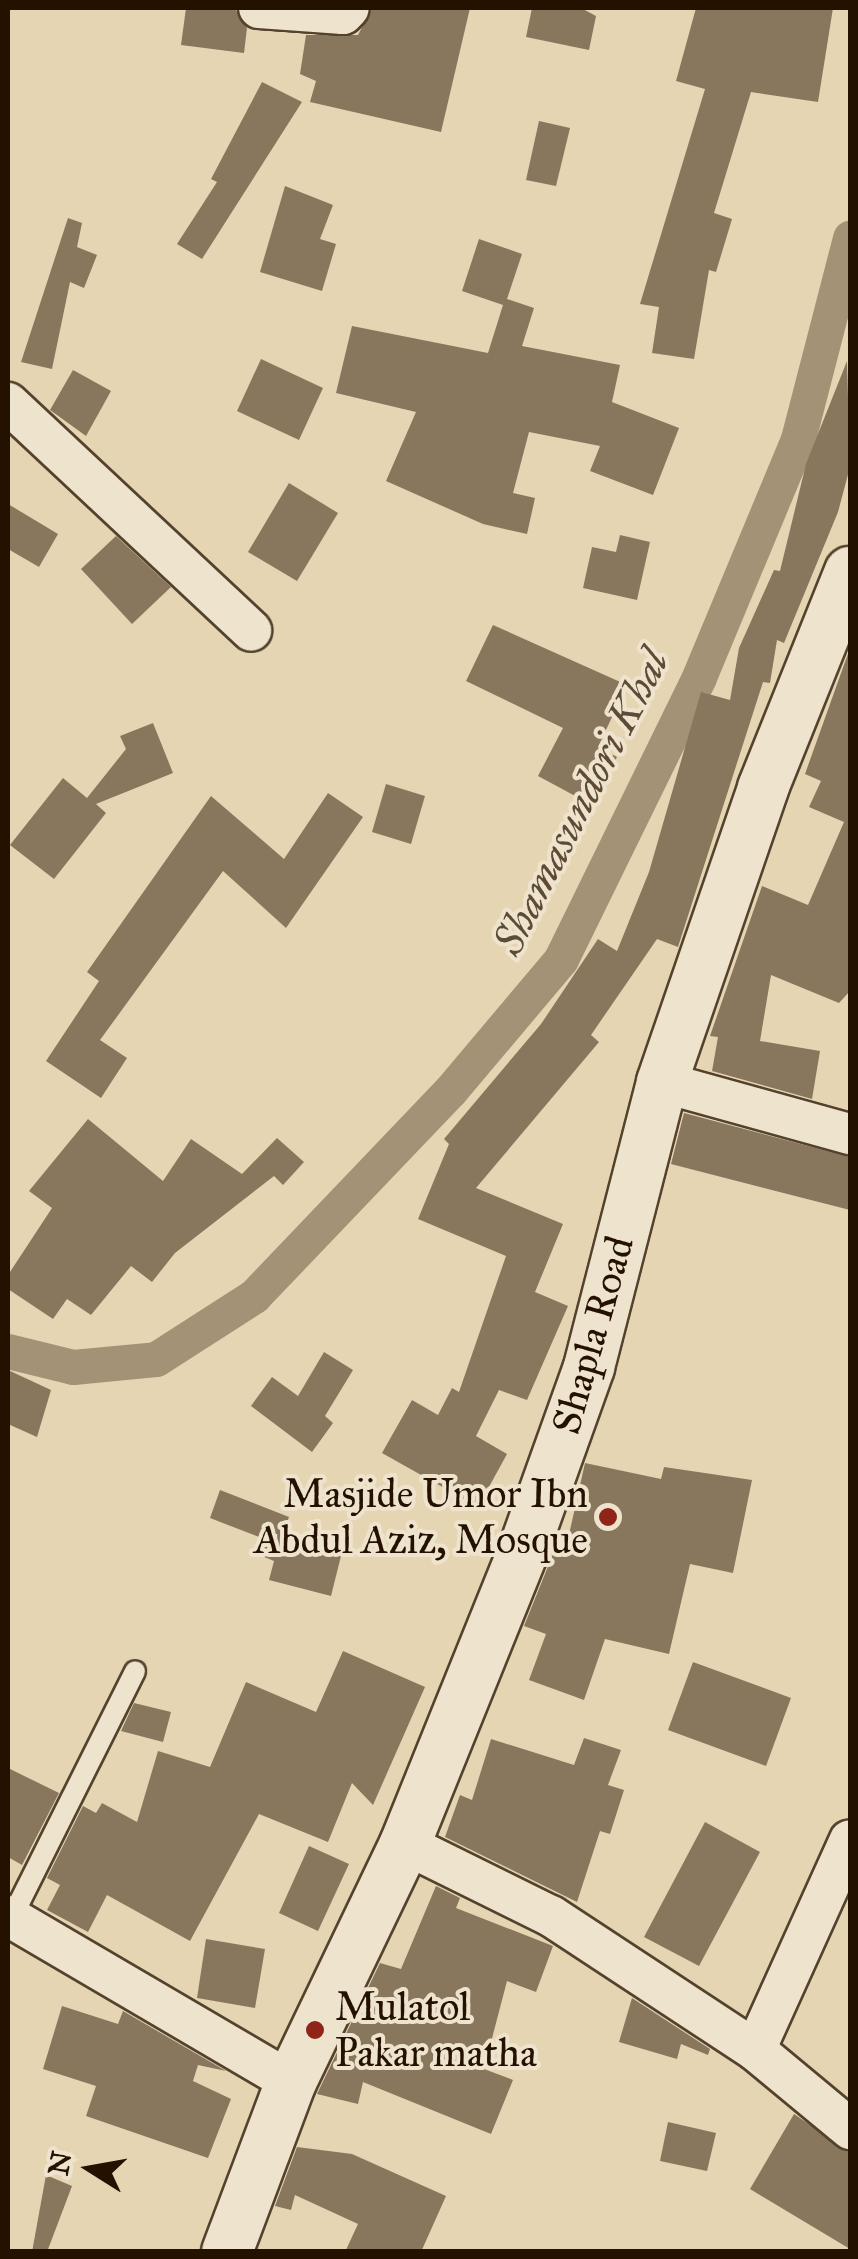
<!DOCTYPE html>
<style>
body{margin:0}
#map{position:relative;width:858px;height:2259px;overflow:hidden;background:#e5d5b3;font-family:"IM FELL Great Primer",serif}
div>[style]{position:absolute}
.canal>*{height:35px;margin:-17.5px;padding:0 17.5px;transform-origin:17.5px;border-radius:17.5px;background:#a39276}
.building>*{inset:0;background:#88775d}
.roads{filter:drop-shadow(2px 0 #54422d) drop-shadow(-2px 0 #54422d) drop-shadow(0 2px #54422d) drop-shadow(0 -2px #54422d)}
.service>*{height:20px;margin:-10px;padding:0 10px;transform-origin:10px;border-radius:10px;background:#eee4ce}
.minor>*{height:40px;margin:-20px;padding:0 20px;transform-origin:20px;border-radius:20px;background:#eee4ce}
.tertiary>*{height:50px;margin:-25px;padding:0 25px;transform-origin:25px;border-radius:25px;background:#eee4ce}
.dots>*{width:28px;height:28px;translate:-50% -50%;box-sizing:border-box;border:5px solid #eee4ce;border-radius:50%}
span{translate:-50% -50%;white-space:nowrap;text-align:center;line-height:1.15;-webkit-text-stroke:8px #eee4ce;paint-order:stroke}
.street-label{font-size:40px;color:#241100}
.poi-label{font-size:40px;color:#241100}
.right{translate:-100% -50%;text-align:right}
.left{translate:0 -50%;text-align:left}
.water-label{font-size:42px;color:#5d4b35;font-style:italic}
.frame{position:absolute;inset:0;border:10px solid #241100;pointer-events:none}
.north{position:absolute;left:40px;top:2119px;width:100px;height:100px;-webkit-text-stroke:8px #eee4ce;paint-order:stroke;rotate:281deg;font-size:28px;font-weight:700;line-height:40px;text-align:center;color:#241100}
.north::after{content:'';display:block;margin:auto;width:35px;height:45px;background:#241100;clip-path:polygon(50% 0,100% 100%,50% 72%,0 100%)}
</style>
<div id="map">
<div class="canal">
<i style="left:8px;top:1351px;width:67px;rotate:13.8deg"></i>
<i style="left:73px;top:1367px;width:83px;rotate:-5.5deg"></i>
<i style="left:156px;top:1359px;width:117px;rotate:-32.7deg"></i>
<i style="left:254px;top:1296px;width:284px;rotate:-46.3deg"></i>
<i style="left:450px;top:1091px;width:172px;rotate:-49.9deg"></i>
<i style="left:561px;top:959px;width:314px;rotate:-63.9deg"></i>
<i style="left:699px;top:677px;width:258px;rotate:-67.4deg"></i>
<i style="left:798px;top:439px;width:208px;rotate:-75.5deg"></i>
</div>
<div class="building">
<i style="clip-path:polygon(186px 8px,235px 8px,247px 28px,244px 53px,181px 45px)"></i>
<i style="clip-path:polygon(372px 8px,470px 8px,441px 132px,310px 102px,316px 81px,300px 74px,306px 35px,358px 35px)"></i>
<i style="clip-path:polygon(532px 8px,581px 8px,596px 16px,589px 50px,526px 37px)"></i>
<i style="clip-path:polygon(696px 8px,833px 8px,818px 102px,751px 92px,714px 213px,732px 219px,716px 272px,709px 270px,694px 359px,652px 353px,659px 307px,640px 304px,705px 89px,676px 81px)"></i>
<i style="clip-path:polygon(262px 82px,302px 102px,202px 259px,177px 244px,217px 182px,211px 179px)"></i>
<i style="clip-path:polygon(539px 121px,570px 128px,556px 186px,526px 180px)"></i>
<i style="clip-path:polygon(285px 186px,333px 205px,320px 239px,336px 244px,322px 291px,260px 272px)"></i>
<i style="clip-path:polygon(68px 218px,82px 223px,77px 247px,97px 255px,84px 288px,70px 282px,52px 369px,21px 362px)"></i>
<i style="clip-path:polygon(479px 239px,522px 254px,507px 299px,534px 308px,522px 346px,620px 365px,612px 402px,679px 428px,653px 495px,590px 471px,600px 446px,529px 432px,513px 493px,535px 498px,527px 534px,483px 524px,386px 481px,416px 412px,336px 393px,352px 326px,488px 353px,503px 305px,462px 291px)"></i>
<i style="clip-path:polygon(261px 359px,323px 388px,299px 440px,237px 411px)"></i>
<i style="clip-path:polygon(847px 361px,850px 467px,838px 512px,784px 643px,777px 640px,770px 683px,763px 682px,678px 947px,657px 939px,591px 1035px,599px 1042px,476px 1188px,563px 1224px,535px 1292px,568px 1306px,527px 1400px,499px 1390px,476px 1436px,507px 1454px,478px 1507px,382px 1453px,412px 1400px,438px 1415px,452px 1388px,459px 1392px,506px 1256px,418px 1219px,449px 1144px,444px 1139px,541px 1024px,598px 939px,617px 951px,649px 872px,701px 692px,730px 700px,739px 648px,774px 570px,780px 571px,806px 464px)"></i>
<i style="clip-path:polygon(73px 370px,111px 391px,86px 436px,50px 410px)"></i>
<i style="clip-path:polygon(289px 483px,338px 513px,297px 581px,248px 552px)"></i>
<i style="clip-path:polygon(8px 504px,58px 534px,39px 567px,8px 549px)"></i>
<i style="clip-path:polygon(620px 535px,650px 542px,637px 600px,583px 588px,592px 547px,616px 552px)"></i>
<i style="clip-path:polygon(116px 536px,171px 587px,132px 624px,81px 569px)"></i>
<i style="clip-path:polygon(493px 625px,627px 685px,598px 747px,617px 757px,592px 805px,538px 776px,563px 728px,466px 681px)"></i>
<i style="clip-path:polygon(850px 648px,850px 991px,839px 1003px,771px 975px,760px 1041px,820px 1051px,812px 1099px,712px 1071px,718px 1037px,710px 1036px,762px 886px,808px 905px,844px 822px,809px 807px,821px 781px,805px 774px)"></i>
<i style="clip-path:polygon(153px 723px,173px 773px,96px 804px,106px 813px,54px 879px,10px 845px,63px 778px,87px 798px,126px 749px,120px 736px)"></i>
<i style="clip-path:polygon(386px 784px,425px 796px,411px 844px,372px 832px)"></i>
<i style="clip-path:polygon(328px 793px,363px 817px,286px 928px,223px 871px,100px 1040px,127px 1058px,101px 1098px,46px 1061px,99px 981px,87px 972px,211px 796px,284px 859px)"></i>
<i style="clip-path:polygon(684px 1113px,850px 1157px,850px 1210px,671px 1164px)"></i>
<i style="clip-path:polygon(88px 1119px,163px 1181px,191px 1139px,242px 1174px,277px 1138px,304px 1162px,283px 1185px,274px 1176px,175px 1253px,152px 1282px,131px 1266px,91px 1315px,67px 1299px,53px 1319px,8px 1289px,8px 1275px,52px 1208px,29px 1191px)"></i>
<i style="clip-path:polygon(324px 1352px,353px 1370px,325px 1416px,333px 1423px,312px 1452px,251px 1406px,272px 1377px,298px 1396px)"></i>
<i style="clip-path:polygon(8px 1370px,51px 1390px,37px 1437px,8px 1424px)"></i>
<i style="clip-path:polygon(585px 1463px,661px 1479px,664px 1467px,752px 1480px,733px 1573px,690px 1564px,669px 1654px,605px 1639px,584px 1700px,529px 1680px,546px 1634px,524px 1626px,553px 1554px,564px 1557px)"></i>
<i style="clip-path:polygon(220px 1490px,289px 1517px,283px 1533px,343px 1548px,331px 1596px,269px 1580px,274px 1561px,252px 1552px,259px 1537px,210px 1518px)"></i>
<i style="clip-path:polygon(343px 1651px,425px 1687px,373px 1805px,352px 1783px,328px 1842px,259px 1814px,190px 1941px,107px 1895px,88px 1932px,47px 1910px,60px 1885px,47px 1878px,83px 1806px,96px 1813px,102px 1803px,137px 1822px,158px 1751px,210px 1767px,246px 1682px,316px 1712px)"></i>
<i style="clip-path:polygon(693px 1662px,791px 1698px,766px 1766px,668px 1730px)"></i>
<i style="clip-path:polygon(134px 1703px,171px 1712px,163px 1742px,121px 1731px)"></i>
<i style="clip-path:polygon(584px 1738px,621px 1750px,608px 1785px,624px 1790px,610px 1834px,600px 1831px,577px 1902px,445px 1837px,460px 1795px,472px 1800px,491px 1739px,574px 1765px)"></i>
<i style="clip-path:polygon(8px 1768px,59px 1793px,22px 1865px,8px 1857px)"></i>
<i style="clip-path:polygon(705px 1822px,760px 1852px,699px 1966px,644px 1937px)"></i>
<i style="clip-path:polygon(309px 1846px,349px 1864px,318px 1931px,279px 1913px)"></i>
<i style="clip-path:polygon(436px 1886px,460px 1898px,456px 1908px,553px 1946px,536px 1992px,507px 1981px,484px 2069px,513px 2080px,491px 2134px,363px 2082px,358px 2104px,317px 2094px,380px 1963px,401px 1969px)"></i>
<i style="clip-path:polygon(206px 1939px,265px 1949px,255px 2008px,197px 1998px)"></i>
<i style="clip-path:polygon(632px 1998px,710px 2049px,708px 2055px,681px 2044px,677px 2059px,619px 2042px)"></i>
<i style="clip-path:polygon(62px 2006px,118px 2024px,123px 2011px,226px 2071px,198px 2065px,193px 2081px,231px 2099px,208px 2158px,86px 2116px,96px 2086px,43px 2069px)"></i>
<i style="clip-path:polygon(794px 2114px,850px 2152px,850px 2249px,750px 2189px)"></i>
<i style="clip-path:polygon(668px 2122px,716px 2133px,707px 2171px,660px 2161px)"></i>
<i style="clip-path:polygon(297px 2147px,352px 2154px,446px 2196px,421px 2252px,345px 2252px,358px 2224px,295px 2195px,291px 2210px,275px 2206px)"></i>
<i style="clip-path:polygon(46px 2175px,72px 2186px,47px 2252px,32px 2252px)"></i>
</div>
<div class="roads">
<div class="service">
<i style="left:11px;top:1919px;width:277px;rotate:-63.4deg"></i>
</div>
<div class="minor">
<i style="left:259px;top:8px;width:84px;rotate:4.1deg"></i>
<i style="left:343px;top:14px;width:8px;rotate:-45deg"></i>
<i style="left:8px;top:403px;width:333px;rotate:43.1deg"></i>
<i style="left:662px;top:1082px;width:195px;rotate:15.5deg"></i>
<i style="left:405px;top:1844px;width:163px;rotate:26.3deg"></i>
<i style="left:551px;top:1916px;width:244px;rotate:33.3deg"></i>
<i style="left:755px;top:2050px;width:124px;rotate:39.7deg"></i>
<i style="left:8px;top:1916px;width:328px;rotate:30.4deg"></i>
<i style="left:755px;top:2050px;width:230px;rotate:-65.7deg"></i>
</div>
<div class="tertiary">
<i style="left:227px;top:2252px;width:182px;rotate:-69.4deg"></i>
<i style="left:291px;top:2082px;width:264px;rotate:-64.4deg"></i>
<i style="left:405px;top:1844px;width:318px;rotate:-68deg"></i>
<i style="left:524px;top:1549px;width:193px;rotate:-70.3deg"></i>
<i style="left:589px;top:1367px;width:294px;rotate:-75.6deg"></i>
<i style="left:662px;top:1082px;width:311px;rotate:-71deg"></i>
<i style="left:763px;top:788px;width:233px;rotate:-68.1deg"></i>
</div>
</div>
<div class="dots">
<i style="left:608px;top:1517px;background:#8f2418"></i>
<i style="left:315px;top:2030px;background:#8f2418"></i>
</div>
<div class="street-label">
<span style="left:593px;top:1335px;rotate:-74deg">Shapla Road</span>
</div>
<div class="poi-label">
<span class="right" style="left:588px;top:1517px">Masjide Umor Ibn<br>Abdul Aziz, Mosque</span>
<span class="left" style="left:335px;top:2030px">Mulatol<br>Pakar matha</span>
</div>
<div class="water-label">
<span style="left:581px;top:802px;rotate:-63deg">Shamasundori Khal</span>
</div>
<div class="frame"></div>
<div class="north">N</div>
</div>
